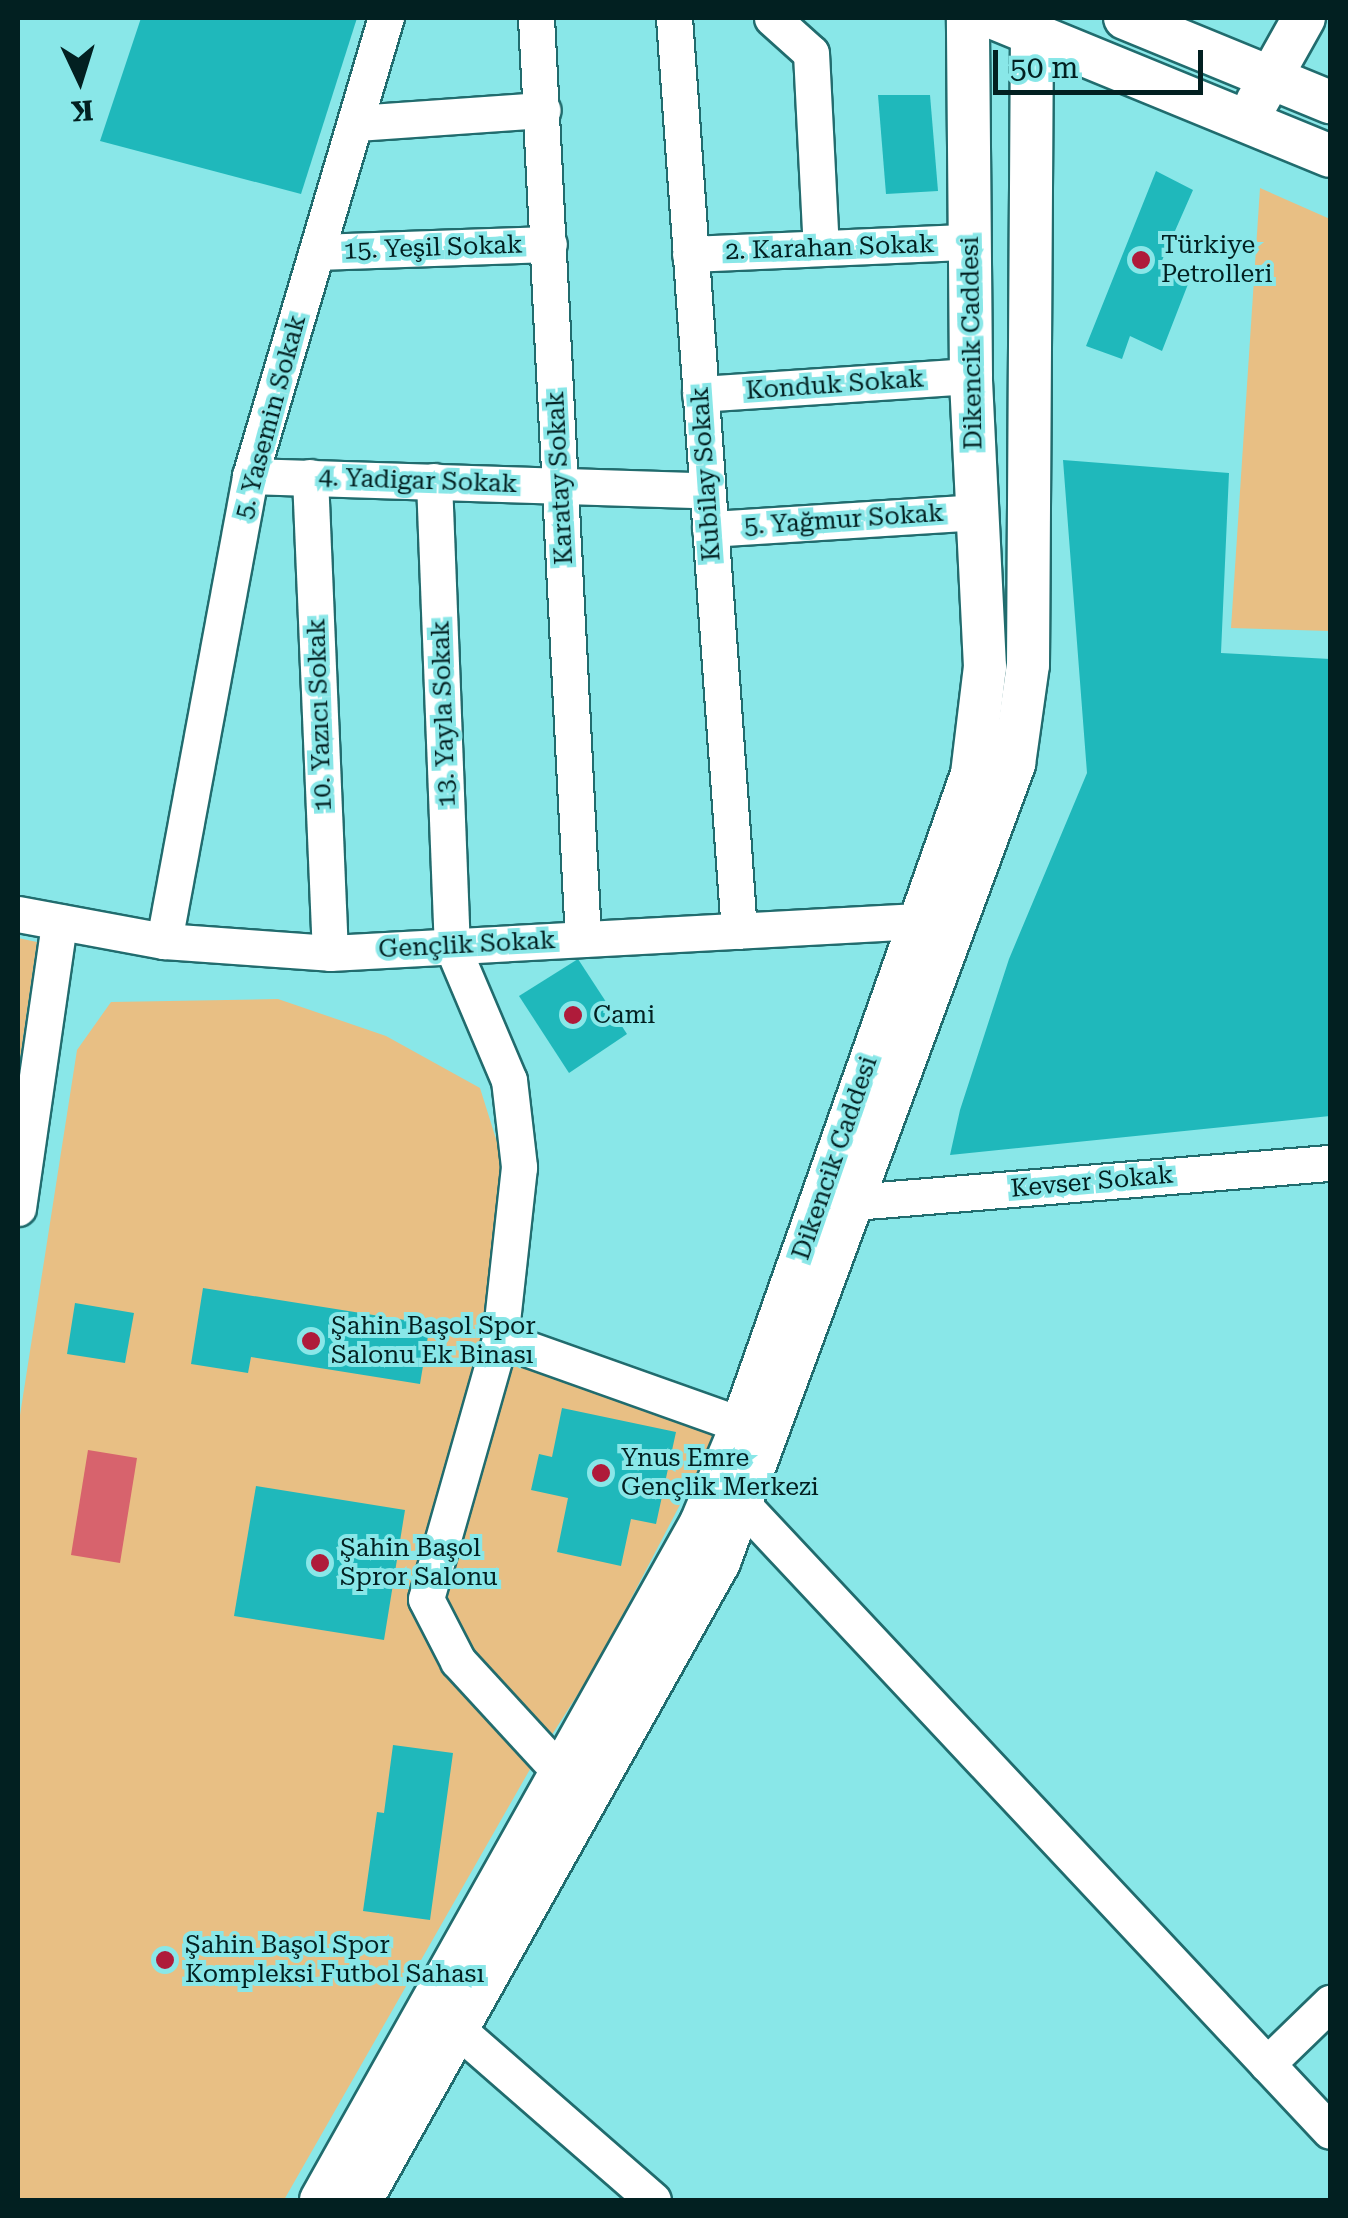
<!DOCTYPE html>
<meta charset="utf-8">
<style>
body{margin:0}
#map{position:relative;width:1348px;height:2218px;overflow:hidden;background:#89e7e8;font-family:"Roboto Serif",serif}
div>[style]{position:absolute}
.green>*{inset:0;background:#e8bf84}
.water>*{inset:0;background:#d7636d}
.building>*{inset:0;background:#1fb8bb}
.roads{filter:drop-shadow(2px 0 #216c6e) drop-shadow(-2px 0 #216c6e) drop-shadow(0 2px #216c6e) drop-shadow(0 -2px #216c6e)}
.minor>*{height:35px;margin:-17.5px;padding:0 17.5px;transform-origin:17.5px;border-radius:17.5px;background:#fff}
.major>*{height:42px;margin:-21px;padding:0 21px;transform-origin:21px;border-radius:21px;background:#fff}
.dots>*{width:28px;height:28px;translate:-50% -50%;box-sizing:border-box;border:5px solid #89e7e8;border-radius:50%}
span{translate:-50% -50%;white-space:nowrap;text-align:center;line-height:1.15;-webkit-text-stroke:8px #89e7e8;paint-order:stroke}
.poi-label{font-size:25px;color:#022021}
.left{translate:0 -50%;text-align:left}
.street-label{font-size:25px;color:#022021}
.frame{position:absolute;inset:0;border:20px solid #022021;pointer-events:none}
.north{position:absolute;left:30px;top:30px;width:100px;height:100px;-webkit-text-stroke:8px #89e7e8;paint-order:stroke;rotate:176deg;font-size:28px;font-weight:700;line-height:40px;text-align:center;color:#022021}
.north::after{content:'';display:block;margin:auto;width:35px;height:45px;background:#022021;clip-path:polygon(50% 0,100% 100%,50% 72%,0 100%)}
.scale{position:absolute;left:993px;top:50px;width:210px;height:45px;box-sizing:border-box;border:5px solid #022021;border-top:0;padding-left:12px;font-size:30px;line-height:35px;white-space:nowrap;color:#022021;-webkit-text-stroke:8px #89e7e8;paint-order:stroke}
</style>
<div id="map">
<div class="green">
<i style="clip-path:polygon(1260px 188px,1330px 219px,1330px 631px,1231px 628px)"></i>
<i style="clip-path:polygon(18px 938px,37px 942px,18px 1073px)"></i>
<i style="clip-path:polygon(278px 999px,386px 1036px,480px 1088px,507px 1174px,510px 1347px,722px 1424px,597px 1664px,529px 1771px,284px 2200px,18px 2200px,18px 1428px,77px 1050px,111px 1002px)"></i>
</div>
<div class="water">
<i style="clip-path:polygon(88px 1450px,137px 1458px,120px 1563px,71px 1555px)"></i>
</div>
<div class="building">
<i style="clip-path:polygon(141px 18px,357px 18px,301px 194px,100px 141px)"></i>
<i style="clip-path:polygon(878px 95px,930px 95px,938px 191px,886px 194px)"></i>
<i style="clip-path:polygon(1156px 171px,1193px 190px,1160px 265px,1190px 279px,1162px 351px,1130px 336px,1122px 359px,1086px 346px)"></i>
<i style="clip-path:polygon(1063px 460px,1229px 473px,1221px 653px,1330px 659px,1330px 1116px,950px 1155px,960px 1110px,1009px 959px,1087px 773px)"></i>
<i style="clip-path:polygon(578px 959px,627px 1034px,569px 1073px,519px 996px)"></i>
<i style="clip-path:polygon(203px 1288px,430px 1324px,420px 1384px,251px 1357px,248px 1373px,191px 1364px)"></i>
<i style="clip-path:polygon(75px 1303px,134px 1313px,125px 1363px,67px 1354px)"></i>
<i style="clip-path:polygon(562px 1408px,676px 1432px,656px 1524px,631px 1519px,621px 1566px,557px 1552px,568px 1498px,531px 1490px,539px 1454px,552px 1457px)"></i>
<i style="clip-path:polygon(256px 1486px,405px 1510px,384px 1640px,234px 1616px)"></i>
<i style="clip-path:polygon(393px 1745px,453px 1753px,430px 1920px,363px 1911px,377px 1812px,384px 1813px)"></i>
</div>
<div class="roads">
<div class="minor">
<i style="left:536px;top:18px;width:922px;rotate:87.08deg"></i>
<i style="left:674px;top:18px;width:915px;rotate:85.93deg"></i>
<i style="left:772px;top:18px;width:52px;rotate:41.9deg"></i>
<i style="left:811px;top:53px;width:195px;rotate:87.1deg"></i>
<i style="left:356px;top:123px;width:187px;rotate:-4deg"></i>
<i style="left:317px;top:252px;width:232px;rotate:-2deg"></i>
<i style="left:690px;top:254px;width:279px;rotate:-2.5deg"></i>
<i style="left:700px;top:394px;width:272px;rotate:-3.8deg"></i>
<i style="left:250px;top:476px;width:457px;rotate:1.8deg"></i>
<i style="left:310px;top:477px;width:476px;rotate:87.6deg"></i>
<i style="left:434px;top:481px;width:465px;rotate:87.8deg"></i>
<i style="left:452px;top:946px;width:146px;rotate:67deg"></i>
<i style="left:509px;top:1080px;width:88px;rotate:83.4deg"></i>
<i style="left:519px;top:1167px;width:173px;rotate:96.3deg"></i>
<i style="left:500px;top:1339px;width:270px;rotate:105.9deg"></i>
<i style="left:426px;top:1599px;width:70px;rotate:62.7deg"></i>
<i style="left:458px;top:1661px;width:152px;rotate:47.4deg"></i>
<i style="left:710px;top:529px;width:268px;rotate:-3.6deg"></i>
<i style="left:18px;top:914px;width:148px;rotate:10.5deg"></i>
<i style="left:164px;top:941px;width:166px;rotate:4.1deg"></i>
<i style="left:330px;top:953px;width:589px;rotate:-3.12deg"></i>
<i style="left:164px;top:941px;width:473px;rotate:-79.5deg"></i>
<i style="left:250px;top:476px;width:478px;rotate:-73.5deg"></i>
<i style="left:854px;top:1202px;width:478px;rotate:-4.7deg"></i>
<i style="left:18px;top:1208px;width:289px;rotate:-81.8deg"></i>
<i style="left:500px;top:1339px;width:257px;rotate:19.6deg"></i>
<i style="left:743px;top:1505px;width:858px;rotate:46.84deg"></i>
<i style="left:457px;top:2029px;width:260px;rotate:41.1deg"></i>
<i style="left:1267px;top:2064px;width:88px;rotate:-44.1deg"></i>
</div>
<div class="major">
<i style="left:994px;top:18px;width:363px;rotate:22.3deg"></i>
<i style="left:1125px;top:18px;width:222px;rotate:22.3deg"></i>
<i style="left:1257px;top:102px;width:96px;rotate:-60.8deg"></i>
<i style="left:321px;top:2200px;width:776px;rotate:-60.69deg"></i>
<i style="left:701px;top:1523px;width:106px;rotate:-67.3deg"></i>
<i style="left:742px;top:1425px;width:690px;rotate:-70.54deg"></i>
<i style="left:972px;top:774px;width:108px;rotate:-83.1deg"></i>
<i style="left:985px;top:667px;width:291px;rotate:-92.8deg"></i>
<i style="left:971px;top:376px;width:358px;rotate:-90.5deg"></i>
<i style="left:361px;top:2200px;width:732px;rotate:-60.7deg"></i>
<i style="left:719px;top:1562px;width:851px;rotate:-69.71deg"></i>
<i style="left:1014px;top:764px;width:100px;rotate:-82deg"></i>
<i style="left:1028px;top:665px;width:633px;rotate:-89.64deg"></i>
</div>
</div>
<div class="dots">
<i style="left:1141px;top:260px;background:#af1b3a"></i>
<i style="left:573px;top:1015px;background:#af1b3a"></i>
<i style="left:311px;top:1341px;background:#af1b3a"></i>
<i style="left:601px;top:1473px;background:#af1b3a"></i>
<i style="left:320px;top:1563px;background:#af1b3a"></i>
<i style="left:165px;top:1960px;background:#af1b3a"></i>
</div>
<div class="poi-label">
<span class="left" style="left:1161px;top:260px">Türkiye<br>Petrolleri</span>
<span class="left" style="left:593px;top:1015px">Cami</span>
<span class="left" style="left:331px;top:1341px">Şahin Başol Spor<br>Salonu Ek Binası</span>
<span class="left" style="left:621px;top:1473px">Ynus Emre<br>Gençlik Merkezi</span>
<span class="left" style="left:340px;top:1563px">Şahin Başol<br>Spror Salonu</span>
<span class="left" style="left:185px;top:1960px">Şahin Başol Spor<br>Kompleksi Futbol Sahası</span>
</div>
<div class="street-label">
<span style="left:433px;top:248px;rotate:-2deg">15. Yeşil Sokak</span>
<span style="left:830px;top:248px;rotate:-2deg">2. Karahan Sokak</span>
<span style="left:972px;top:343px;rotate:-91deg">Dikencik Caddesi</span>
<span style="left:835px;top:385px;rotate:-4deg">Konduk Sokak</span>
<span style="left:271px;top:417px;rotate:-75deg">5. Yasemin Sokak</span>
<span style="left:706px;top:474px;rotate:-94deg">Kubilay Sokak</span>
<span style="left:560px;top:478px;rotate:-93deg">Karatay Sokak</span>
<span style="left:418px;top:481px;rotate:2deg">4. Yadigar Sokak</span>
<span style="left:844px;top:520px;rotate:-4deg">5. Yağmur Sokak</span>
<span style="left:444px;top:714px;rotate:-92deg">13. Yayla Sokak</span>
<span style="left:320px;top:715px;rotate:-92deg">10. Yazıcı Sokak</span>
<span style="left:467px;top:945px;rotate:-3deg">Gençlik Sokak</span>
<span style="left:835px;top:1158px;rotate:-71deg">Dikencik Caddesi</span>
<span style="left:1092px;top:1182px;rotate:-5deg">Kevser Sokak</span>
</div>
<div class="frame"></div>
<div class="north">K</div>
<div class="scale">50 m</div>
</div>
